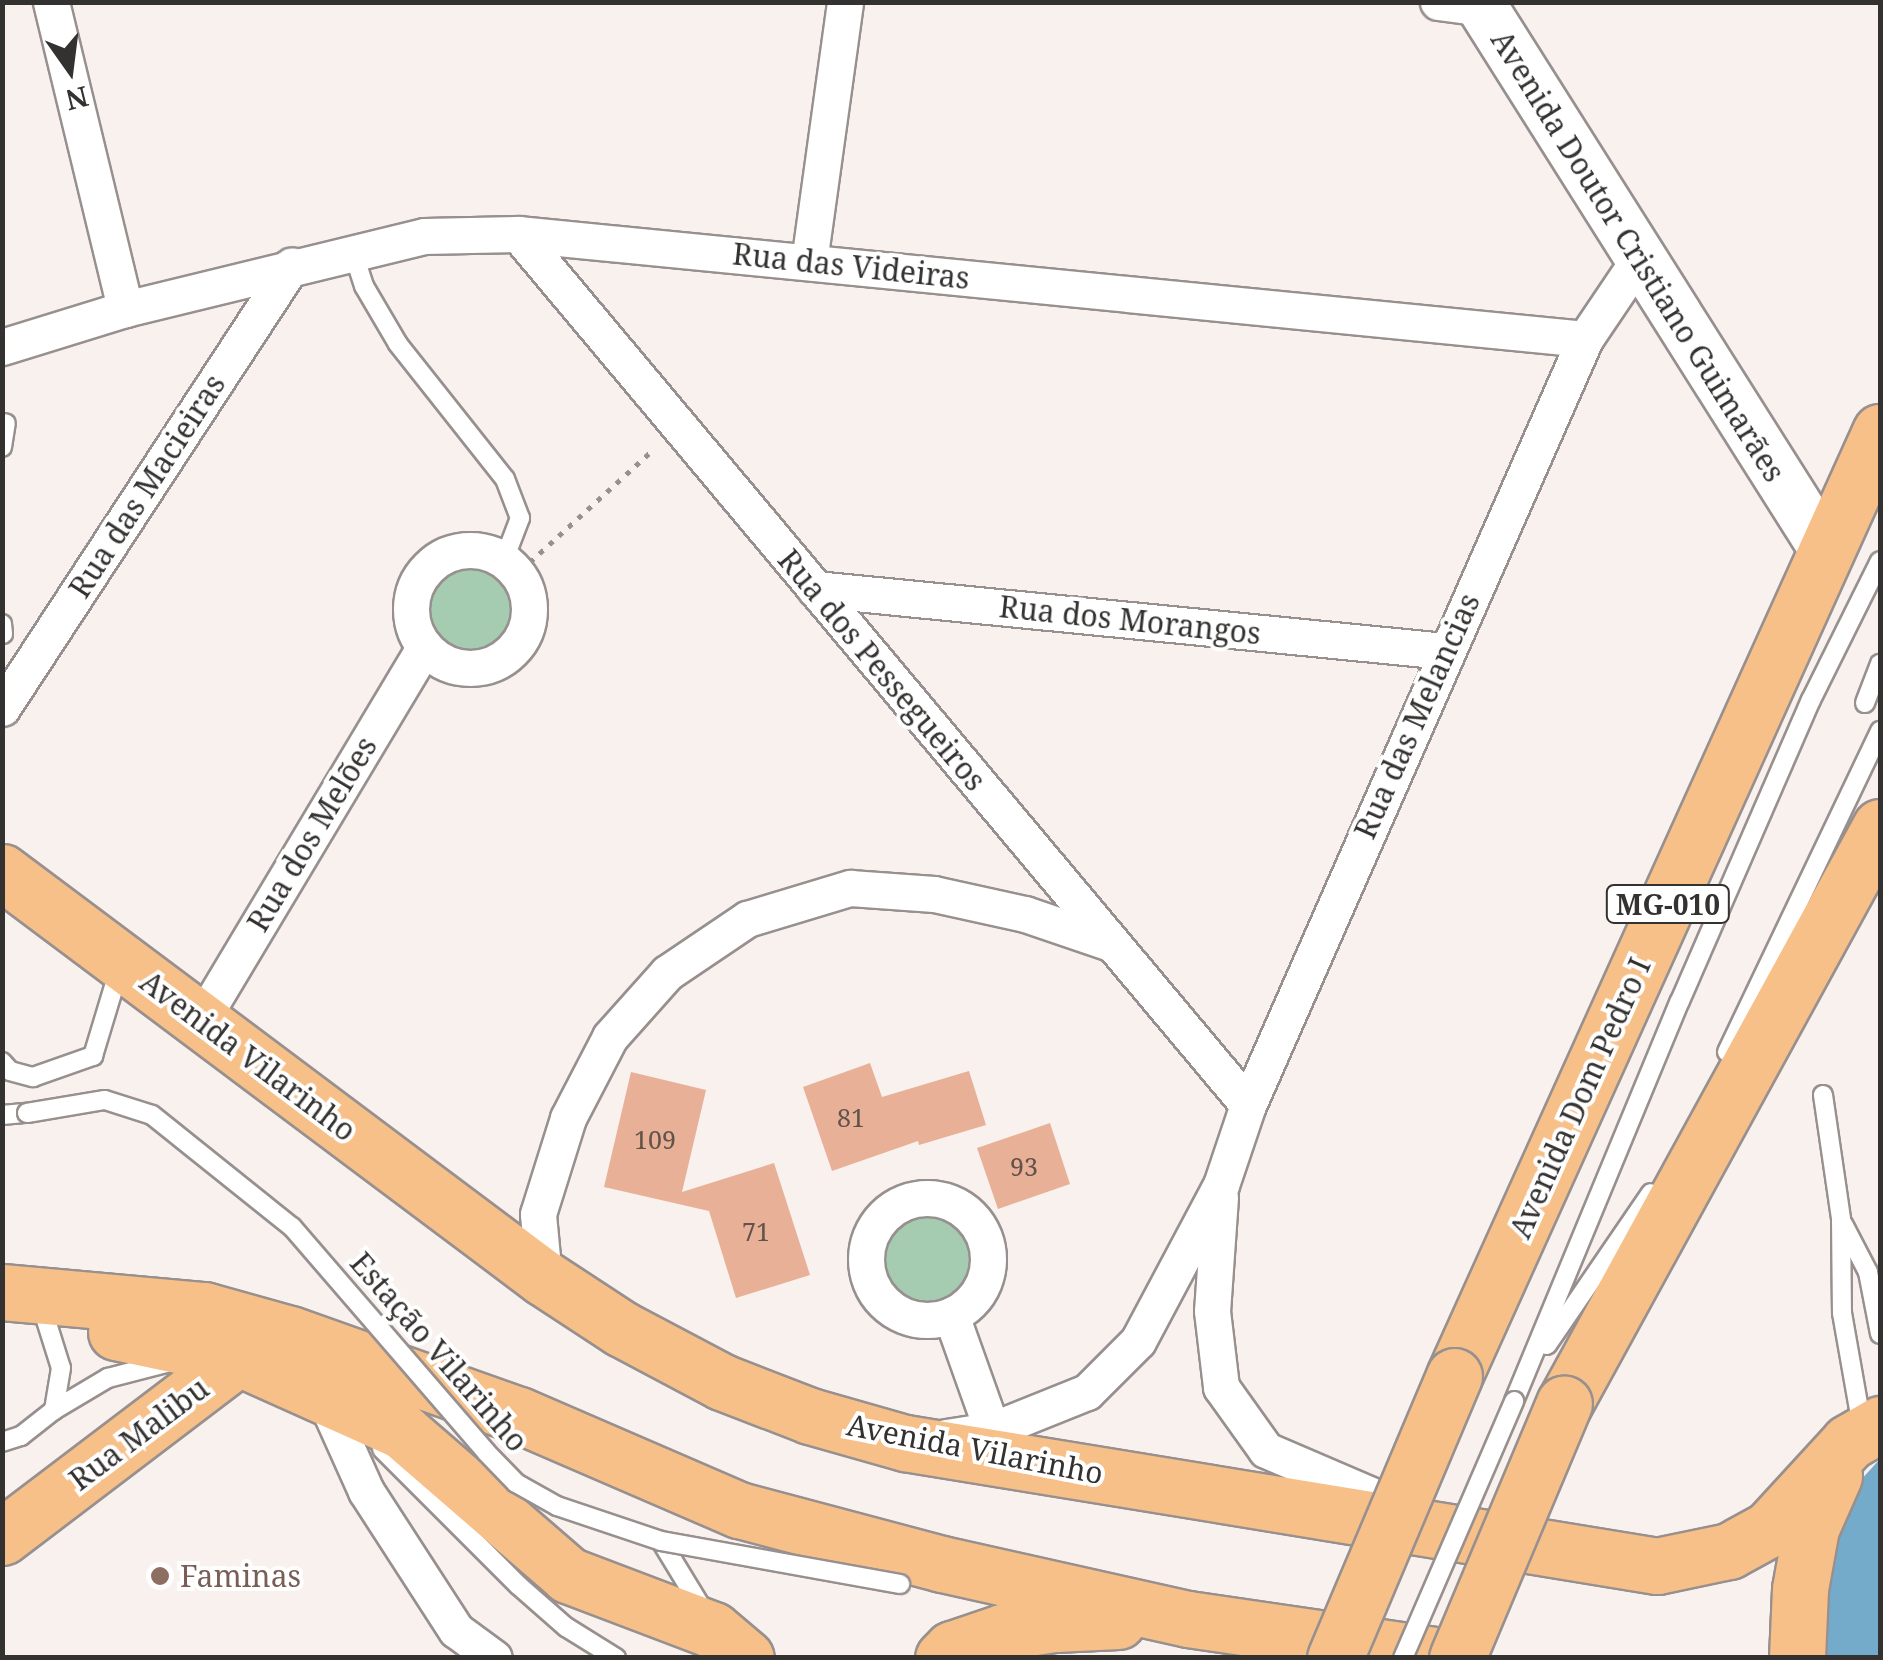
<!DOCTYPE html>
<meta charset="utf-8">
<style>
body{margin:0}
#map{position:relative;width:1883px;height:1660px;overflow:hidden;background:#f8f1ee;font-family:"Noto Serif",serif}
div>[style]{position:absolute}
.green>*{inset:0;background:#a5cbb0}
.round{border-radius:50%}
.water>*{inset:0;background:#74abcb}
.building>*{inset:0;background:#e7b097}
.path>*{height:5px;margin-top:-2.5px;transform-origin:0;background:repeating-linear-gradient(90deg,#95918f 0 5px,transparent 0 13px)}
.roads{filter:drop-shadow(2px 0 #97908e) drop-shadow(-2px 0 #97908e) drop-shadow(0 2px #97908e) drop-shadow(0 -2px #97908e)}
.lane>*{height:18px;margin:-9px;padding:0 9px;transform-origin:9px;border-radius:9px;background:#fff}
.street>*{height:35px;margin:-17.5px;padding:0 17.5px;transform-origin:17.5px;border-radius:17.5px;background:#fff}
.street>.ring{margin:-17.5px;padding:0;box-sizing:content-box;background:none;border:35px solid #fff;border-radius:50%}
.secondary>*{height:50px;margin:-25px;padding:0 25px;transform-origin:25px;border-radius:25px;background:#fff}
.highway>*{height:55px;margin:-27.5px;padding:0 27.5px;transform-origin:27.5px;border-radius:27.5px;background:#f8c089}
.bridges{filter:drop-shadow(2px 0 #97908e) drop-shadow(-2px 0 #97908e) drop-shadow(0 2px #97908e) drop-shadow(0 -2px #97908e)}
.lane-bridge>*{height:18px;margin:-9px;padding:0 9px;transform-origin:9px;border-radius:9px;background:#fff}
.highway-bridge>*{height:55px;margin:-27.5px;padding:0 27.5px;transform-origin:27.5px;border-radius:27.5px;background:#f8c089}
.dots>*{width:28px;height:28px;translate:-50% -50%;box-sizing:border-box;border:5px solid #fff;border-radius:50%}
span{translate:-50% -50%;white-space:nowrap;text-align:center;line-height:1.15;-webkit-text-stroke:8px #fff;paint-order:stroke}
.number-label{font-size:25px;color:#61524a}
.number-label span{-webkit-text-stroke-width:0}
.shield-label span{padding:2px 8px;background:#fff;border:2px solid;border-radius:8px;-webkit-text-stroke-width:0}
.shield-label{font-size:28px;color:#343231;font-weight:700}
.street-label{font-size:30px;color:#343231}
.education-label{font-size:30px;color:#785e54}
.left{translate:0 -50%;text-align:left}
.frame{position:absolute;inset:0;border:5px solid #343231;pointer-events:none}
.north{position:absolute;left:20px;top:20px;width:100px;height:100px;-webkit-text-stroke:8px #fff;paint-order:stroke;rotate:166deg;font-size:28px;font-weight:700;line-height:40px;text-align:center;color:#343231}
.north::after{content:'';display:block;margin:auto;width:35px;height:45px;background:#343231;clip-path:polygon(50% 0,100% 100%,50% 72%,0 100%)}
</style>
<div id="map">
<div class="green">
<i class="round" style="left:422px;top:560px;width:94px;height:94px"></i>
<i class="round" style="left:880px;top:1212px;width:94px;height:94px"></i>
</div>
<div class="water">
<i style="clip-path:polygon(1880px 1459px,1880px 1657px,1821px 1658px,1820px 1575px,1838px 1505px)"></i>
</div>
<div class="building">
<i style="clip-path:polygon(870px 1063px,882px 1097px,969px 1071px,986px 1125px,919px 1145px,918px 1141px,832px 1171px,803px 1087px)"></i>
<i style="clip-path:polygon(631px 1072px,706px 1090px,682px 1192px,774px 1163px,810px 1275px,736px 1298px,709px 1211px,604px 1187px)"></i>
<i style="clip-path:polygon(1050px 1123px,1070px 1184px,998px 1209px,977px 1148px)"></i>
</div>
<div class="path">
<i style="left:530px;top:562px;width:169px;rotate:-42.4deg"></i>
</div>
<div class="roads">
<div class="lane">
<i style="left:353px;top:252px;width:36px;rotate:72deg"></i>
<i style="left:364px;top:286px;width:67px;rotate:59.6deg"></i>
<i style="left:398px;top:344px;width:172px;rotate:51.6deg"></i>
<i style="left:505px;top:479px;width:42px;rotate:69deg"></i>
<i style="left:520px;top:518px;width:45px;rotate:110.9deg"></i>
<i style="left:2px;top:447px;width:24px;rotate:-81deg"></i>
<i style="left:2px;top:624px;width:10px;rotate:84deg"></i>
<i style="left:1865px;top:703px;width:42px;rotate:-69deg"></i>
<i style="left:1727px;top:1052px;width:356px;rotate:-64.5deg"></i>
<i style="left:2px;top:1062px;width:12px;rotate:48deg"></i>
<i style="left:10px;top:1071px;width:24px;rotate:15deg"></i>
<i style="left:33px;top:1077px;width:64px;rotate:-19.3deg"></i>
<i style="left:93px;top:1056px;width:90px;rotate:-73.2deg"></i>
<i style="left:1823px;top:1095px;width:125px;rotate:81.7deg"></i>
<i style="left:1841px;top:1219px;width:94px;rotate:89.4deg"></i>
<i style="left:1842px;top:1313px;width:115px;rotate:80deg"></i>
<i style="left:2px;top:1115px;width:25px;rotate:-5deg"></i>
<i style="left:1843px;top:1224px;width:54px;rotate:62.5deg"></i>
<i style="left:1868px;top:1272px;width:63px;rotate:79deg"></i>
<i style="left:45px;top:1317px;width:53px;rotate:72.6deg"></i>
<i style="left:61px;top:1368px;width:43px;rotate:99.5deg"></i>
<i style="left:1547px;top:1345px;width:184px;rotate:-55.6deg"></i>
<i style="left:1514px;top:1401px;width:433px;rotate:-67.5deg"></i>
<i style="left:1680px;top:1001px;width:328px;rotate:-66.5deg"></i>
<i style="left:1811px;top:700px;width:155px;rotate:-63.6deg"></i>
<i style="left:2px;top:1442px;width:20px;rotate:-18deg"></i>
<i style="left:21px;top:1436px;width:42px;rotate:-38.2deg"></i>
<i style="left:54px;top:1410px;width:63px;rotate:-30.7deg"></i>
<i style="left:108px;top:1378px;width:60px;rotate:-14.5deg"></i>
<i style="left:382px;top:1449px;width:192px;rotate:45deg"></i>
<i style="left:518px;top:1585px;width:64px;rotate:41.2deg"></i>
<i style="left:566px;top:1627px;width:59px;rotate:31.8deg"></i>
<i style="left:661px;top:1541px;width:87px;rotate:58.7deg"></i>
</div>
<div class="street">
<i style="left:51px;top:2px;width:316px;rotate:76.4deg"></i>
<i style="left:1438px;top:2px;width:45px;rotate:7.6deg"></i>
<i style="left:518px;top:234px;width:1136px;rotate:50.03deg"></i>
<i style="left:809px;top:262px;width:262px;rotate:-82.1deg"></i>
<i style="left:2px;top:347px;width:129px;rotate:-17.2deg"></i>
<i style="left:125px;top:309px;width:308px;rotate:-13.7deg"></i>
<i style="left:424px;top:236px;width:94px;rotate:-1.2deg"></i>
<i style="left:518px;top:234px;width:1072px;rotate:5.62deg"></i>
<i class="ring" style="left:411px;top:550px;width:83px;height:83px"></i>
<i style="left:815px;top:589px;width:633px;rotate:5.62deg"></i>
<i style="left:2px;top:708px;width:529px;rotate:-56.79deg"></i>
<i style="left:200px;top:1022px;width:437px;rotate:-59.1deg"></i>
<i style="left:1220px;top:1197px;width:114px;rotate:94deg"></i>
<i style="left:1212px;top:1311px;width:77px;rotate:83.2deg"></i>
<i style="left:1221px;top:1387px;width:77px;rotate:54.5deg"></i>
<i style="left:1266px;top:1450px;width:145px;rotate:23.2deg"></i>
<i class="ring" style="left:866px;top:1198px;width:87px;height:87px"></i>
<i style="left:544px;top:1278px;width:64px;rotate:-95.4deg"></i>
<i style="left:538px;top:1214px;width:101px;rotate:-72.6deg"></i>
<i style="left:568px;top:1118px;width:91px;rotate:-62.6deg"></i>
<i style="left:610px;top:1037px;width:86px;rotate:-48.3deg"></i>
<i style="left:667px;top:973px;width:97px;rotate:-34deg"></i>
<i style="left:747px;top:919px;width:108px;rotate:-16.8deg"></i>
<i style="left:850px;top:888px;width:84px;rotate:4.1deg"></i>
<i style="left:934px;top:894px;width:93px;rotate:12.4deg"></i>
<i style="left:1025px;top:914px;width:90px;rotate:18.8deg"></i>
<i style="left:951px;top:1315px;width:122px;rotate:70.4deg"></i>
<i style="left:322px;top:1393px;width:107px;rotate:65.8deg"></i>
<i style="left:366px;top:1491px;width:166px;rotate:57.1deg"></i>
<i style="left:456px;top:1630px;width:47px;rotate:36.4deg"></i>
<i style="left:946px;top:1437px;width:47px;rotate:-8.7deg"></i>
<i style="left:992px;top:1430px;width:102px;rotate:-21.8deg"></i>
<i style="left:1087px;top:1392px;width:72px;rotate:-45deg"></i>
<i style="left:1138px;top:1341px;width:177px;rotate:-62deg"></i>
<i style="left:1221px;top:1185px;width:84px;rotate:-71.4deg"></i>
<i style="left:1248px;top:1105px;width:837px;rotate:-66.25deg"></i>
<i style="left:1585px;top:339px;width:97px;rotate:-56deg"></i>
</div>
<div class="secondary">
<i style="left:1479px;top:2px;width:652px;rotate:57.72deg"></i>
</div>
<div class="highway">
<i style="left:2px;top:872px;width:677px;rotate:36.84deg"></i>
<i style="left:544px;top:1278px;width:93px;rotate:33.2deg"></i>
<i style="left:622px;top:1329px;width:113px;rotate:27.9deg"></i>
<i style="left:722px;top:1382px;width:94px;rotate:21.1deg"></i>
<i style="left:810px;top:1416px;width:99px;rotate:15.9deg"></i>
<i style="left:905px;top:1443px;width:762px;rotate:9.29deg"></i>
<i style="left:1657px;top:1566px;width:74px;rotate:-11.8deg"></i>
<i style="left:1729px;top:1551px;width:46px;rotate:-28.8deg"></i>
<i style="left:1769px;top:1529px;width:118px;rotate:-47.4deg"></i>
<i style="left:1849px;top:1442px;width:36px;rotate:-30deg"></i>
<i style="left:2px;top:1292px;width:203px;rotate:5.1deg"></i>
<i style="left:204px;top:1310px;width:89px;rotate:15.6deg"></i>
<i style="left:290px;top:1334px;width:243px;rotate:19.5deg"></i>
<i style="left:519px;top:1415px;width:240px;rotate:23.4deg"></i>
<i style="left:739px;top:1510px;width:210px;rotate:14.9deg"></i>
<i style="left:942px;top:1564px;width:252px;rotate:12.6deg"></i>
<i style="left:1188px;top:1619px;width:270px;rotate:8.3deg"></i>
<i style="left:116px;top:1332px;width:126px;rotate:11.9deg"></i>
<i style="left:239px;top:1358px;width:179px;rotate:24.1deg"></i>
<i style="left:402px;top:1431px;width:220px;rotate:40.9deg"></i>
<i style="left:568px;top:1575px;width:155px;rotate:20.8deg"></i>
<i style="left:713px;top:1630px;width:43px;rotate:40.3deg"></i>
<i style="left:1454px;top:1376px;width:1036px;rotate:-65.71deg"></i>
<i style="left:1564px;top:1404px;width:658px;rotate:-61.29deg"></i>
<i style="left:2px;top:1537px;width:323px;rotate:-37.2deg"></i>
<i style="left:943px;top:1658px;width:13px;rotate:-45deg"></i>
<i style="left:952px;top:1649px;width:53px;rotate:-18.8deg"></i>
<i style="left:1002px;top:1632px;width:54px;rotate:-8.6deg"></i>
<i style="left:1055px;top:1624px;width:63px;rotate:-2.7deg"></i>
<i style="left:1797px;top:1658px;width:69px;rotate:-87.5deg"></i>
<i style="left:1800px;top:1589px;width:62px;rotate:-79.8deg"></i>
<i style="left:1811px;top:1528px;width:57px;rotate:-66.1deg"></i>
</div>
</div>
<div class="bridges">
<div class="lane-bridge">
<i style="left:27px;top:1113px;width:79px;rotate:-9.5deg"></i>
<i style="left:105px;top:1100px;width:49px;rotate:17.7deg"></i>
<i style="left:152px;top:1115px;width:179px;rotate:38.7deg"></i>
<i style="left:292px;top:1227px;width:297px;rotate:49.2deg"></i>
<i style="left:486px;top:1452px;width:43px;rotate:45.9deg"></i>
<i style="left:516px;top:1483px;width:47px;rotate:29.3deg"></i>
<i style="left:557px;top:1506px;width:110px;rotate:18.6deg"></i>
<i style="left:661px;top:1541px;width:243px;rotate:10.2deg"></i>
<i style="left:1403px;top:1658px;width:280px;rotate:-66.6deg"></i>
</div>
<div class="highway-bridge">
<i style="left:1335px;top:1658px;width:306px;rotate:-67.1deg"></i>
<i style="left:1457px;top:1658px;width:276px;rotate:-67.2deg"></i>
</div>
</div>
<div class="dots">
<i style="left:160px;top:1576px;background:#8d6e63"></i>
</div>
<div class="number-label">
<span style="left:851px;top:1117px">81</span>
<span style="left:655px;top:1139px">109</span>
<span style="left:1024px;top:1166px">93</span>
<span style="left:756px;top:1231px">71</span>
</div>
<div class="shield-label">
<span style="left:1668px;top:904px">MG-010</span>
</div>
<div class="street-label">
<span style="left:1638px;top:256px;rotate:58deg">Avenida Doutor Cristiano Guimarães</span>
<span style="left:851px;top:266px;rotate:6deg">Rua das Videiras</span>
<span style="left:147px;top:486px;rotate:-57deg">Rua das Macieiras</span>
<span style="left:1130px;top:620px;rotate:6deg">Rua dos Morangos</span>
<span style="left:882px;top:670px;rotate:50deg">Rua dos Pessegueiros</span>
<span style="left:1417px;top:716px;rotate:-66deg">Rua das Melancias</span>
<span style="left:312px;top:834px;rotate:-59deg">Rua dos Melões</span>
<span style="left:248px;top:1056px;rotate:37deg">Avenida Vilarinho</span>
<span style="left:1580px;top:1098px;rotate:-66deg">Avenida Dom Pedro I</span>
<span style="left:439px;top:1352px;rotate:49deg">Estação Vilarinho</span>
<span style="left:139px;top:1434px;rotate:-37deg">Rua Malibu</span>
<span style="left:975px;top:1449px;rotate:11deg">Avenida Vilarinho</span>
</div>
<div class="education-label">
<span class="left" style="left:180px;top:1576px">Faminas</span>
</div>
<div class="frame"></div>
<div class="north">N</div>
</div>
